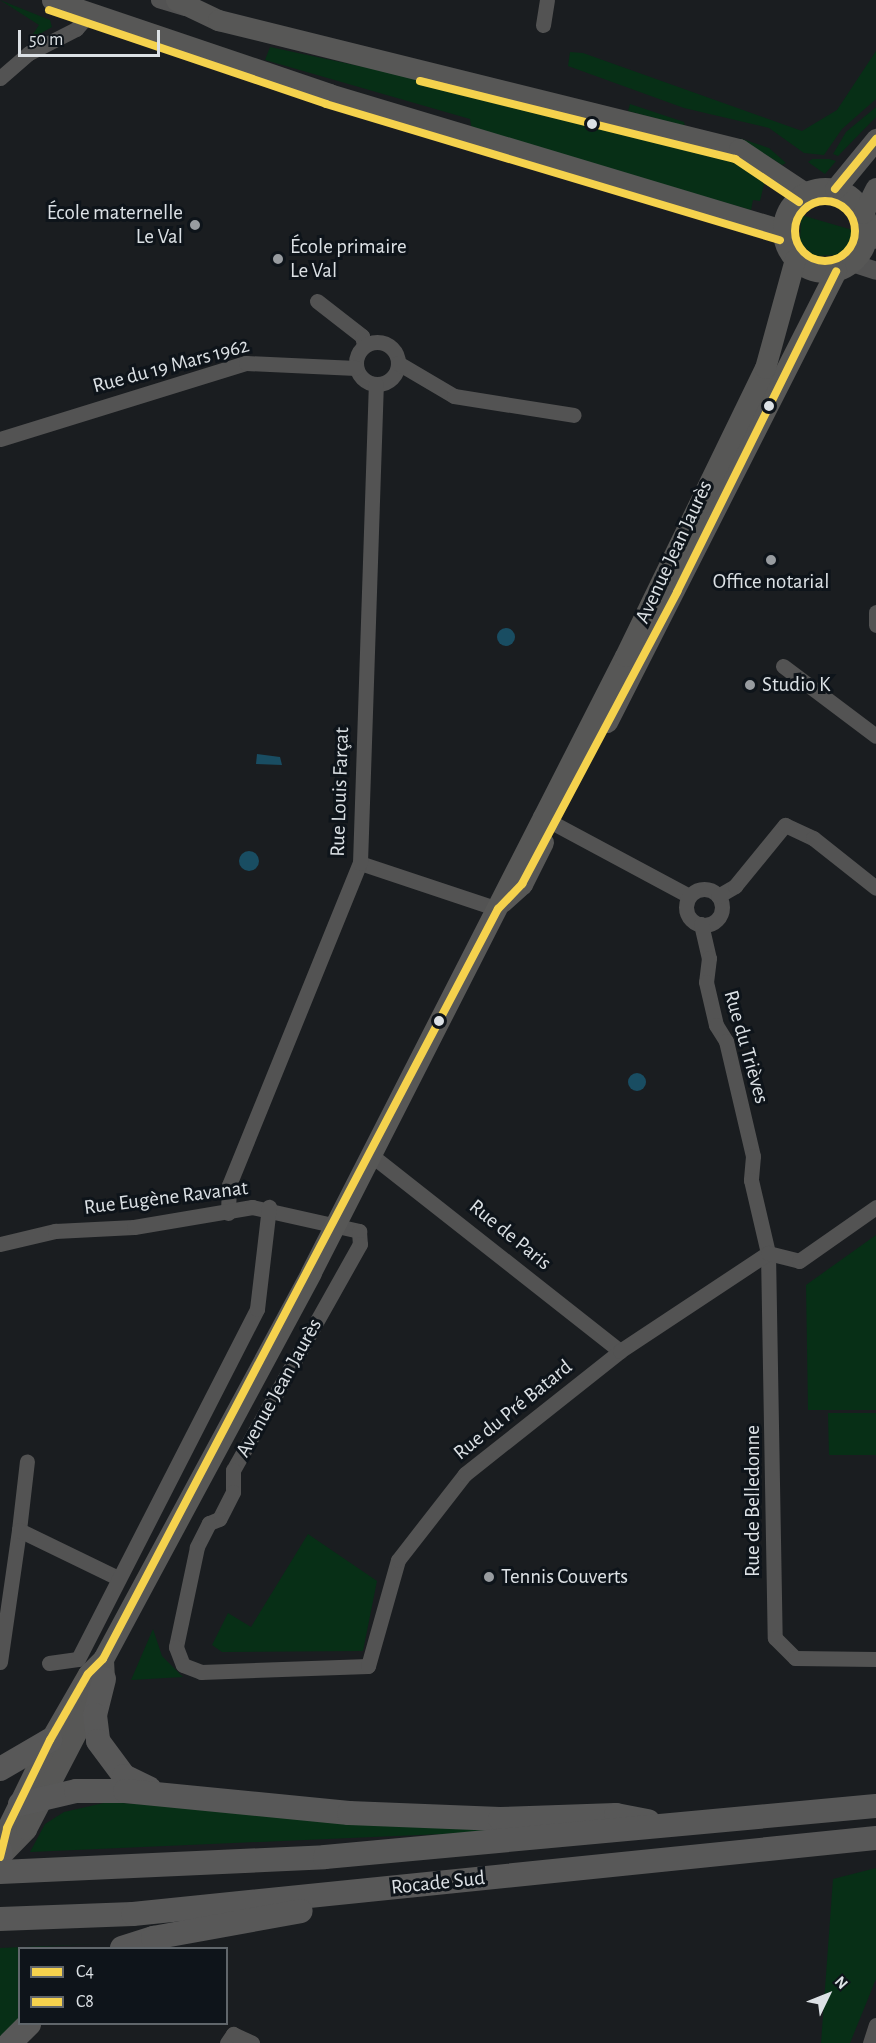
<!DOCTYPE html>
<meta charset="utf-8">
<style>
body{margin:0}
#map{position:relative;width:876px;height:2043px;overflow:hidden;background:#1a1d20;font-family:"Alegreya Sans",sans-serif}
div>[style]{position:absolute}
.green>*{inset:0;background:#072f16}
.water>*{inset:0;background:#194d62}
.round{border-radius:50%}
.minor>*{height:15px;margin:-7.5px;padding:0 7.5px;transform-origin:7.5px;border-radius:7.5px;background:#535353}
.minor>.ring{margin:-7.5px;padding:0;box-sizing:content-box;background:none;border:15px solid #535353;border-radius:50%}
.tertiary>*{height:18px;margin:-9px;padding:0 9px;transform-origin:9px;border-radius:9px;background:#535353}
.secondary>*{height:21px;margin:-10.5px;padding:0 10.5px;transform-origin:10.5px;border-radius:10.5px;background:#575756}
.secondary>.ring{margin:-10.5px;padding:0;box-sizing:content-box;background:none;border:21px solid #575756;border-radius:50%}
.trunk>*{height:24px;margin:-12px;padding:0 12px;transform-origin:12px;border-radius:12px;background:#585858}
.bus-1>*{height:8px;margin:-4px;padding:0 4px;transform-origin:4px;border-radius:4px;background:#f5d24d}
.bus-2>*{height:8px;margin:-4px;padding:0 4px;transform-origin:4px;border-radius:4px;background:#f5d24d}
.bus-2>.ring{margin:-4px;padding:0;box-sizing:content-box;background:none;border:8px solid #f5d24d;border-radius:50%}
.dots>*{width:16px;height:16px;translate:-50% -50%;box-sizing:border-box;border:3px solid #0e141a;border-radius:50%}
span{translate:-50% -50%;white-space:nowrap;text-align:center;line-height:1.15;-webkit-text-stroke:6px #0e141a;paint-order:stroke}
.poi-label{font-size:21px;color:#dce1e5}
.right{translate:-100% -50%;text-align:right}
.left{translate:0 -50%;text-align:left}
.street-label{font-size:21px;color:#dce1e5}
.legend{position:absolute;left:18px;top:1947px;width:210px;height:78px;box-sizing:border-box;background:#0e141a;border:2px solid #60666b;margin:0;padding:8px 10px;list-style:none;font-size:18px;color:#dce1e5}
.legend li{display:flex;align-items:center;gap:12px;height:30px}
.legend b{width:30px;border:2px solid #60666b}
.north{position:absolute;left:798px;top:1965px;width:60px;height:60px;-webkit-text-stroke:4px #0e141a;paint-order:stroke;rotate:47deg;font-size:16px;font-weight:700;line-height:24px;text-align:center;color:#dce1e5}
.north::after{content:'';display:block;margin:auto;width:21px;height:27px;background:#dce1e5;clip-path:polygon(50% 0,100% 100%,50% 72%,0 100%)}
.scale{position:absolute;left:18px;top:30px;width:142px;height:27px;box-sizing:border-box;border:3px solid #dce1e5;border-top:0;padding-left:8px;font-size:18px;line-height:21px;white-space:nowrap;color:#dce1e5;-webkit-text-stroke:4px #0e141a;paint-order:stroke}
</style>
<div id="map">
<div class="green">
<i style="clip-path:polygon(0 0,50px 20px,52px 27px,29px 40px,39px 25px)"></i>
<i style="clip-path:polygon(270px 47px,425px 80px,738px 162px,766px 176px,760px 201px,753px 200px,751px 210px,472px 130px,470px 119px,265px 60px)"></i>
<i style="clip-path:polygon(876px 51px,876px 99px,842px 129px,824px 155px,804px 153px,769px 128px,684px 108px,568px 66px,570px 52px,583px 53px,802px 131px,837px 110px)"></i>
<i style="clip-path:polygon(630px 104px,684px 122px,685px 126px,628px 111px)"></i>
<i style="clip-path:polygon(876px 107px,876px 117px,838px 156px,833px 154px,846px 132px)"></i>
<i style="clip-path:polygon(739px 138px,769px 148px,786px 163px,782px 165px)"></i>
<i style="clip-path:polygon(812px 159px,829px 159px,836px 161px,825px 174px,808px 162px)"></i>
<i style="clip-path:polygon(801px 215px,856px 231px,854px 241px,841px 255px,814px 256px,800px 243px)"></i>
<i style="clip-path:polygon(876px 1235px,876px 1410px,808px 1410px,806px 1285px)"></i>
<i style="clip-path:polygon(828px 1413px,876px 1413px,876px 1455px,829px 1455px)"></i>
<i style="clip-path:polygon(308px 1534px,377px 1581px,363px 1651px,222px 1652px,212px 1645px,228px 1613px,251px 1627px)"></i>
<i style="clip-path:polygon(153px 1629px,162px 1656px,183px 1677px,131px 1680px)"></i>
<i style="clip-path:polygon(108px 1802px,487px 1828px,487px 1832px,30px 1852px,45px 1824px,64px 1812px)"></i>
<i style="clip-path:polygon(876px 1868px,876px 1979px,850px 2043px,821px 2043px,833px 1879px)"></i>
<i style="clip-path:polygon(95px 1944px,20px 1948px,20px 2024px,0 2043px,0 1948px)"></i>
</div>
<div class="water">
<i class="round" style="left:497px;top:628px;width:18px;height:18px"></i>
<i style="clip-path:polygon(257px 754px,280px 757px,282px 765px,256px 764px)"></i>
<i class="round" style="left:239px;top:851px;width:20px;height:20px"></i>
<i class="round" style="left:628px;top:1073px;width:18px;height:18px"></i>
</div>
<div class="minor">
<i style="left:158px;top:0;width:27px;rotate:17deg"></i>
<i style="left:543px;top:25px;width:25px;rotate:-81deg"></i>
<i style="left:0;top:78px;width:38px;rotate:-41deg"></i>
<i style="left:29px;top:53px;width:53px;rotate:-27.1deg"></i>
<i style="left:76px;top:29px;width:20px;rotate:-49deg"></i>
<i style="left:317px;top:301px;width:57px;rotate:37.9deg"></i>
<i style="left:362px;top:336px;width:9px;rotate:77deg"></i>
<i class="ring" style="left:356px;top:342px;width:27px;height:27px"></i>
<i style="left:398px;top:363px;width:65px;rotate:30.5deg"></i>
<i style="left:454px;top:396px;width:121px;rotate:9deg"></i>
<i style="left:0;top:439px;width:257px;rotate:-17.2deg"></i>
<i style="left:246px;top:363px;width:110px;rotate:2.6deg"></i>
<i style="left:876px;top:612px;width:13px;rotate:90deg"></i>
<i style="left:783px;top:666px;width:116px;rotate:37deg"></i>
<i style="left:540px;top:816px;width:169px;rotate:28.2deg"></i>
<i style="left:360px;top:863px;width:145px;rotate:18.4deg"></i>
<i class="ring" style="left:686px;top:889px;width:21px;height:21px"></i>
<i style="left:718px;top:896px;width:20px;rotate:-30deg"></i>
<i style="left:735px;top:886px;width:79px;rotate:-50.7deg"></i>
<i style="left:785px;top:825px;width:31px;rotate:25deg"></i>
<i style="left:813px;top:838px;width:80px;rotate:38.4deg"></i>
<i style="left:701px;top:924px;width:35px;rotate:77deg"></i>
<i style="left:709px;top:958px;width:24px;rotate:97deg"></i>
<i style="left:706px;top:982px;width:44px;rotate:76.9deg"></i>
<i style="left:716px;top:1025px;width:19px;rotate:58deg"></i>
<i style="left:726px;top:1041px;width:118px;rotate:76.8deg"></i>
<i style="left:753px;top:1156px;width:24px;rotate:95deg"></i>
<i style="left:751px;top:1180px;width:75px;rotate:76.9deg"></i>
<i style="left:768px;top:1253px;width:385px;rotate:89deg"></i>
<i style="left:775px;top:1638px;width:28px;rotate:45deg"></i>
<i style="left:795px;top:1658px;width:81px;rotate:0.7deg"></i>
<i style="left:371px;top:1155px;width:317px;rotate:38.2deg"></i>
<i style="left:228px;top:1213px;width:28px;rotate:-88deg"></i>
<i style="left:229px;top:1185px;width:348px;rotate:-67.9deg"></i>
<i style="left:360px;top:863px;width:479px;rotate:-88.1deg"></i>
<i style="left:0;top:1244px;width:57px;rotate:-13.3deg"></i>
<i style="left:55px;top:1231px;width:79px;rotate:-2.9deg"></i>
<i style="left:134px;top:1227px;width:120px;rotate:-9.6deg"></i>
<i style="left:252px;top:1207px;width:110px;rotate:12.6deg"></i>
<i style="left:359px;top:1231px;width:13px;rotate:86deg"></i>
<i style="left:360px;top:1244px;width:259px;rotate:119.3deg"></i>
<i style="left:233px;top:1470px;width:22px;rotate:90deg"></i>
<i style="left:233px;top:1492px;width:30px;rotate:117deg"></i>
<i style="left:219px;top:1519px;width:11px;rotate:158deg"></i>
<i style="left:209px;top:1523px;width:27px;rotate:117deg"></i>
<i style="left:197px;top:1547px;width:102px;rotate:101.9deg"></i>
<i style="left:176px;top:1647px;width:19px;rotate:69deg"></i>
<i style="left:183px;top:1665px;width:19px;rotate:21deg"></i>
<i style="left:201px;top:1672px;width:167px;rotate:-2.1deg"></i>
<i style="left:368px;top:1666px;width:110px;rotate:-74.2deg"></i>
<i style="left:398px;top:1560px;width:109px;rotate:-52.1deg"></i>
<i style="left:465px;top:1474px;width:198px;rotate:-38.4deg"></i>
<i style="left:620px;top:1351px;width:178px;rotate:-33.5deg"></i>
<i style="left:768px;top:1253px;width:32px;rotate:14deg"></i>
<i style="left:799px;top:1261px;width:94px;rotate:-35deg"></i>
<i style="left:19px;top:1530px;width:69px;rotate:-83.4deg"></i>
<i style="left:0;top:1662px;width:133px;rotate:-81.8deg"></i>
<i style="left:19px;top:1530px;width:110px;rotate:25.9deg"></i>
<i style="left:49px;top:1663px;width:29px;rotate:-8deg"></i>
<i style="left:78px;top:1659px;width:393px;rotate:-62.9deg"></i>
<i style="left:257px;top:1309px;width:103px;rotate:-83.3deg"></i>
<i style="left:227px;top:2043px;width:11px;rotate:-56deg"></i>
<i style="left:233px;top:2034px;width:21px;rotate:25deg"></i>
<i style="left:870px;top:2043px;width:19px;rotate:-72deg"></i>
</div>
<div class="tertiary">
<i style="left:867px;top:233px;width:11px;rotate:38deg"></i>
<i style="left:852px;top:263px;width:25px;rotate:18deg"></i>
</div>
<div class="secondary">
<i style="left:52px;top:0;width:293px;rotate:18.7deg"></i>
<i style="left:329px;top:94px;width:474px;rotate:16.7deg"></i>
<i style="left:176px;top:0;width:47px;rotate:25.5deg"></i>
<i style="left:218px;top:20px;width:537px;rotate:13.91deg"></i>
<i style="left:739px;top:149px;width:79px;rotate:33.7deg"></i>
<i class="ring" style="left:783px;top:188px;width:63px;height:63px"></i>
<i style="left:835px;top:189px;width:65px;rotate:-50.6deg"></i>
<i style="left:863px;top:213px;width:28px;rotate:-63deg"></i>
<i style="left:607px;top:722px;width:506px;rotate:-63.08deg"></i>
<i style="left:502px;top:902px;width:27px;rotate:-42deg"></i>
<i style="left:522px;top:884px;width:47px;rotate:-63.4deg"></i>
<i style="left:2px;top:1853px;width:25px;rotate:-79deg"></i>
<i style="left:7px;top:1828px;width:98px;rotate:-64deg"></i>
<i style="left:50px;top:1740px;width:76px;rotate:-60.1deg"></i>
<i style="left:88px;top:1674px;width:21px;rotate:-45deg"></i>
<i style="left:1px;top:1855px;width:36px;rotate:-46deg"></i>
<i style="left:26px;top:1829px;width:169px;rotate:-62.5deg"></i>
<i style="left:104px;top:1679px;width:20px;rotate:-93deg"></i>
<i style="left:103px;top:1659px;width:439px;rotate:-61.7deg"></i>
<i style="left:311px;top:1272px;width:691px;rotate:-62.99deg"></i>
<i style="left:625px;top:656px;width:320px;rotate:-64.1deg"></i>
<i style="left:765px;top:368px;width:113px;rotate:-74.6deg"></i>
</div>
<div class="trunk">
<i style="left:104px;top:1679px;width:37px;rotate:104deg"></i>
<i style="left:95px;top:1715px;width:26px;rotate:83deg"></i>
<i style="left:98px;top:1741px;width:44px;rotate:53.4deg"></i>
<i style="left:124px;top:1776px;width:28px;rotate:26deg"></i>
<i style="left:0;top:1769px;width:58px;rotate:-30.1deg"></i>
<i style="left:20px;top:1804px;width:57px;rotate:-13.1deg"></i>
<i style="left:76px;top:1791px;width:49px"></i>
<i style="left:125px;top:1791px;width:225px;rotate:5.6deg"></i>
<i style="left:349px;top:1813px;width:151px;rotate:2.3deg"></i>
<i style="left:500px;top:1819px;width:116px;rotate:-2deg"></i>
<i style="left:616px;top:1815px;width:33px;rotate:11deg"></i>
<i style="left:0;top:1850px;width:5px;rotate:79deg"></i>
<i style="left:0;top:1872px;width:325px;rotate:-2.6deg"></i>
<i style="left:325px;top:1857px;width:553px;rotate:-5.29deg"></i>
<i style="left:0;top:1919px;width:133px;rotate:-2.2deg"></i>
<i style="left:133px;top:1914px;width:747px;rotate:-5.84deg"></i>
<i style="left:122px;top:1948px;width:33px;rotate:-18deg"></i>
<i style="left:153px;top:1938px;width:150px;rotate:-10.3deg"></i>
<i style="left:10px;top:2043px;width:27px;rotate:-45deg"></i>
</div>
<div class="bus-1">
<i style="left:835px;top:189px;width:65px;rotate:-50.6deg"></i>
<i style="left:0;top:1857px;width:30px;rotate:-76deg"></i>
<i style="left:7px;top:1828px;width:98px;rotate:-64deg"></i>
<i style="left:50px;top:1740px;width:76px;rotate:-60.1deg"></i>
<i style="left:88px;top:1674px;width:21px;rotate:-45deg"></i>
<i style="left:103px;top:1659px;width:848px;rotate:-62.23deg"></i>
<i style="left:498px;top:909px;width:35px;rotate:-46deg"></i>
<i style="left:522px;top:884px;width:331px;rotate:-62deg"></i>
<i style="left:677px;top:592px;width:358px;rotate:-63.6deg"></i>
</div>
<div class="bus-2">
<i style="left:49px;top:10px;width:293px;rotate:18.7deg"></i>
<i style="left:326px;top:104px;width:474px;rotate:16.7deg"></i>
<i style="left:420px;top:81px;width:325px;rotate:13.9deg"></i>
<i style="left:735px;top:159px;width:77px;rotate:33.9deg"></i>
<i class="ring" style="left:795px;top:201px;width:52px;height:52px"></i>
</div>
<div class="dots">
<i style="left:592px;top:124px;background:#dce1e5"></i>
<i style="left:195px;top:225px;background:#989ca0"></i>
<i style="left:278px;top:259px;background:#989ca0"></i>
<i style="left:769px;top:406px;background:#dce1e5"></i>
<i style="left:771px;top:560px;background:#989ca0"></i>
<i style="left:750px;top:685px;background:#989ca0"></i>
<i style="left:439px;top:1021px;background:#dce1e5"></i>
<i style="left:489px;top:1577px;background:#989ca0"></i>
</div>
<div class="poi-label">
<span class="right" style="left:183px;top:225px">École maternelle<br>Le Val</span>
<span class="left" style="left:290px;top:259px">École primaire<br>Le Val</span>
<span style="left:771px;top:582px">Office notarial</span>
<span class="left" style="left:762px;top:685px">Studio K</span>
<span class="left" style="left:501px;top:1577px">Tennis Couverts</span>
</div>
<div class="street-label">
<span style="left:171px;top:366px;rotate:-15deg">Rue du 19 Mars 1962</span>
<span style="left:674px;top:552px;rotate:-65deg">Avenue Jean Jaurès</span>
<span style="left:340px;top:792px;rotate:-88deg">Rue Louis Farçat</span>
<span style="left:746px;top:1047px;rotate:74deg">Rue du Trièves</span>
<span style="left:166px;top:1198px;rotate:-7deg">Rue Eugène Ravanat</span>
<span style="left:510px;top:1235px;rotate:39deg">Rue de Paris</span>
<span style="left:279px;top:1388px;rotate:-61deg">Avenue Jean Jaurès</span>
<span style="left:513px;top:1410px;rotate:-39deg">Rue du Pré Batard</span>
<span style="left:753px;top:1501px;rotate:-90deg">Rue de Belledonne</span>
<span style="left:438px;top:1883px;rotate:-6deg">Rocade Sud</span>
</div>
<ul class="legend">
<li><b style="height:8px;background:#f5d24d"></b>C4</li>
<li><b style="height:8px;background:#f5d24d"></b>C8</li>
</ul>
<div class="north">N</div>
<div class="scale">50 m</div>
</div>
